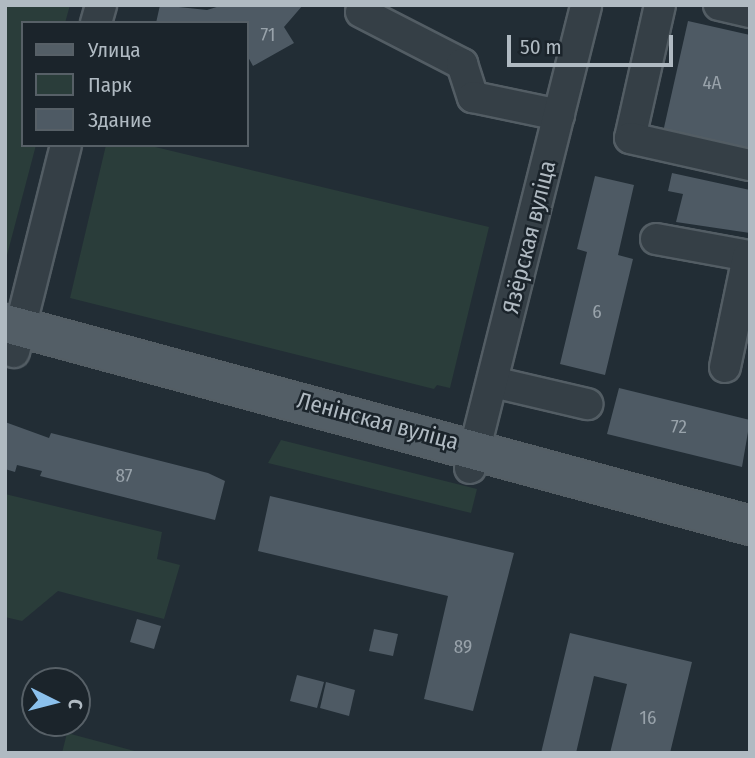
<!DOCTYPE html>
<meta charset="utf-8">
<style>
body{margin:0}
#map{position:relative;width:755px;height:758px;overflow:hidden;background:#222d35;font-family:"Fira Sans Condensed",sans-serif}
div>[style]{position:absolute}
.green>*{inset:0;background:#2a3d3a}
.building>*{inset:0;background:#4e5a64}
.roads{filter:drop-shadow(2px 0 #535d64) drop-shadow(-2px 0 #535d64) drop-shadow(0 2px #535d64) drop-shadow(0 -2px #535d64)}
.minor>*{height:30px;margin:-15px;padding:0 15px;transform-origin:15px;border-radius:15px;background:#353f46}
.major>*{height:37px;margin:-18.5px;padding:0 18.5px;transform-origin:18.5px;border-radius:18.5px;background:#535e66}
span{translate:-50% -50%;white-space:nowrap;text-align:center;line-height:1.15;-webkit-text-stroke:5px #1b242b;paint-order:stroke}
.number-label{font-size:19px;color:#98a2aa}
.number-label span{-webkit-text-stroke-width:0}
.street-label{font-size:23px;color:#b0bac2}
.frame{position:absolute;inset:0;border:7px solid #b0bac2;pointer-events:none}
.legend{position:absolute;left:21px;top:21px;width:228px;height:126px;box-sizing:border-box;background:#1b242b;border:2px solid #576067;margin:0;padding:9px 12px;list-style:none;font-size:21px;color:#b0bac2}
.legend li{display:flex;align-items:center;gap:14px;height:35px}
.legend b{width:35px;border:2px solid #576067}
.north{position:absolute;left:21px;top:667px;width:70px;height:70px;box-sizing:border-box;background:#1b242b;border:2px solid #576067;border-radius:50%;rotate:96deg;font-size:19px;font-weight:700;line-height:28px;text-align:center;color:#b0bac2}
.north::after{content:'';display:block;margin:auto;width:24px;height:32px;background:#8bc0ec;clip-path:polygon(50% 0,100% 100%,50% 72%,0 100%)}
.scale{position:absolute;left:507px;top:35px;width:166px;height:32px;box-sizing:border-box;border:4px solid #b0bac2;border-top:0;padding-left:9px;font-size:21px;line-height:24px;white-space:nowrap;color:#b0bac2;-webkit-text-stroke:5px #1b242b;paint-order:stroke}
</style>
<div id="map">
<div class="green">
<i style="clip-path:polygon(5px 5px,70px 5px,65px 23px,23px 23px,23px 145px,36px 145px,6px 259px)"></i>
<i style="clip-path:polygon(106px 145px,147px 145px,489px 227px,450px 388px,437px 385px,434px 389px,70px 298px)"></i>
<i style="clip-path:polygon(281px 440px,477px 489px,471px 513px,268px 463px)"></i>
<i style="clip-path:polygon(5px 494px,162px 532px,157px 559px,180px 565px,164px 619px,58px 591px,22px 621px,5px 617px)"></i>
<i style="clip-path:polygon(67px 733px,142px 753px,62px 753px)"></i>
</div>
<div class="building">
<i style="clip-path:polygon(160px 5px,207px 10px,223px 5px,303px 5px,284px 27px,294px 43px,253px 66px,247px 55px,247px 23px,156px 23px)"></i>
<i style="clip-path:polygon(688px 21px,750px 35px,750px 151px,663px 132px)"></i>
<i style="clip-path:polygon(672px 173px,750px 190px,750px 233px,676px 222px,683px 194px,668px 191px)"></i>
<i style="clip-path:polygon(595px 176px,634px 185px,618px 255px,633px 259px,605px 375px,560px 364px,587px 252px,577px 249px)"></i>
<i style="clip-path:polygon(619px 388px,750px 420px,742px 467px,607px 434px)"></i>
<i style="clip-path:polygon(5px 422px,49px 438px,51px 433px,208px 473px,225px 481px,215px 520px,40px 476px,42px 471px,17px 465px,15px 472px,5px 469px)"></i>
<i style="clip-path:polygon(270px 496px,514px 553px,473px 711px,424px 699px,448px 596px,258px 551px)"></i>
<i style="clip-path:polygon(137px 619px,161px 626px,154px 649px,130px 642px)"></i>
<i style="clip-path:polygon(374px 629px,398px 634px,393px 656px,369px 651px)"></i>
<i style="clip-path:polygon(570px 633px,692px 662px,670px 753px,610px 753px,627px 684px,594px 676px,576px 753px,541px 753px)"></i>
<i style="clip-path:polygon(297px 675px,324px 682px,317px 708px,290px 701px)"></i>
<i style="clip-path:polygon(326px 682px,355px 690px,349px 716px,320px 708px)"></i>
</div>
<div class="roads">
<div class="minor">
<i style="left:660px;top:5px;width:136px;rotate:102.7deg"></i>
<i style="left:630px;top:138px;width:123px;rotate:12.7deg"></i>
<i style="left:719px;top:5px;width:32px;rotate:13deg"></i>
<i style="left:361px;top:12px;width:114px;rotate:27.2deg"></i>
<i style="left:462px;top:64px;width:35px;rotate:72deg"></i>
<i style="left:473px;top:97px;width:88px;rotate:11.8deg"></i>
<i style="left:96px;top:23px;width:19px;rotate:-74deg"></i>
<i style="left:656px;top:239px;width:96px;rotate:10.3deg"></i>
<i style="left:14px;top:352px;width:213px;rotate:-75.9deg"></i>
<i style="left:725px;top:367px;width:112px;rotate:-78.2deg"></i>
<i style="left:493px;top:382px;width:97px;rotate:13.2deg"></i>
<i style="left:470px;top:468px;width:477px;rotate:-75.9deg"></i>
</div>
<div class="major">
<i style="left:5px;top:323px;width:772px;rotate:15.17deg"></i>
</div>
</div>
<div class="number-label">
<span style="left:268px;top:35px">71</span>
<span style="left:712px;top:83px">4А</span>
<span style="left:597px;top:312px">6</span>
<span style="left:679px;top:427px">72</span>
<span style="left:124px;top:476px">87</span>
<span style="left:463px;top:647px">89</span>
<span style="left:648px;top:718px">16</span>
</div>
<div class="street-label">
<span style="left:529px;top:237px;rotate:-76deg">Язёрская вуліца</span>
<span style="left:378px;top:421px;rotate:15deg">Ленінская вуліца</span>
</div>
<div class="frame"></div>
<ul class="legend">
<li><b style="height:9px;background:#535e66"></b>Улица</li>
<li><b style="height:19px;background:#2a3d3a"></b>Парк</li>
<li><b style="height:19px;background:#4e5a64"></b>Здание</li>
</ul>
<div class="north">С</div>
<div class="scale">50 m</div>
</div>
